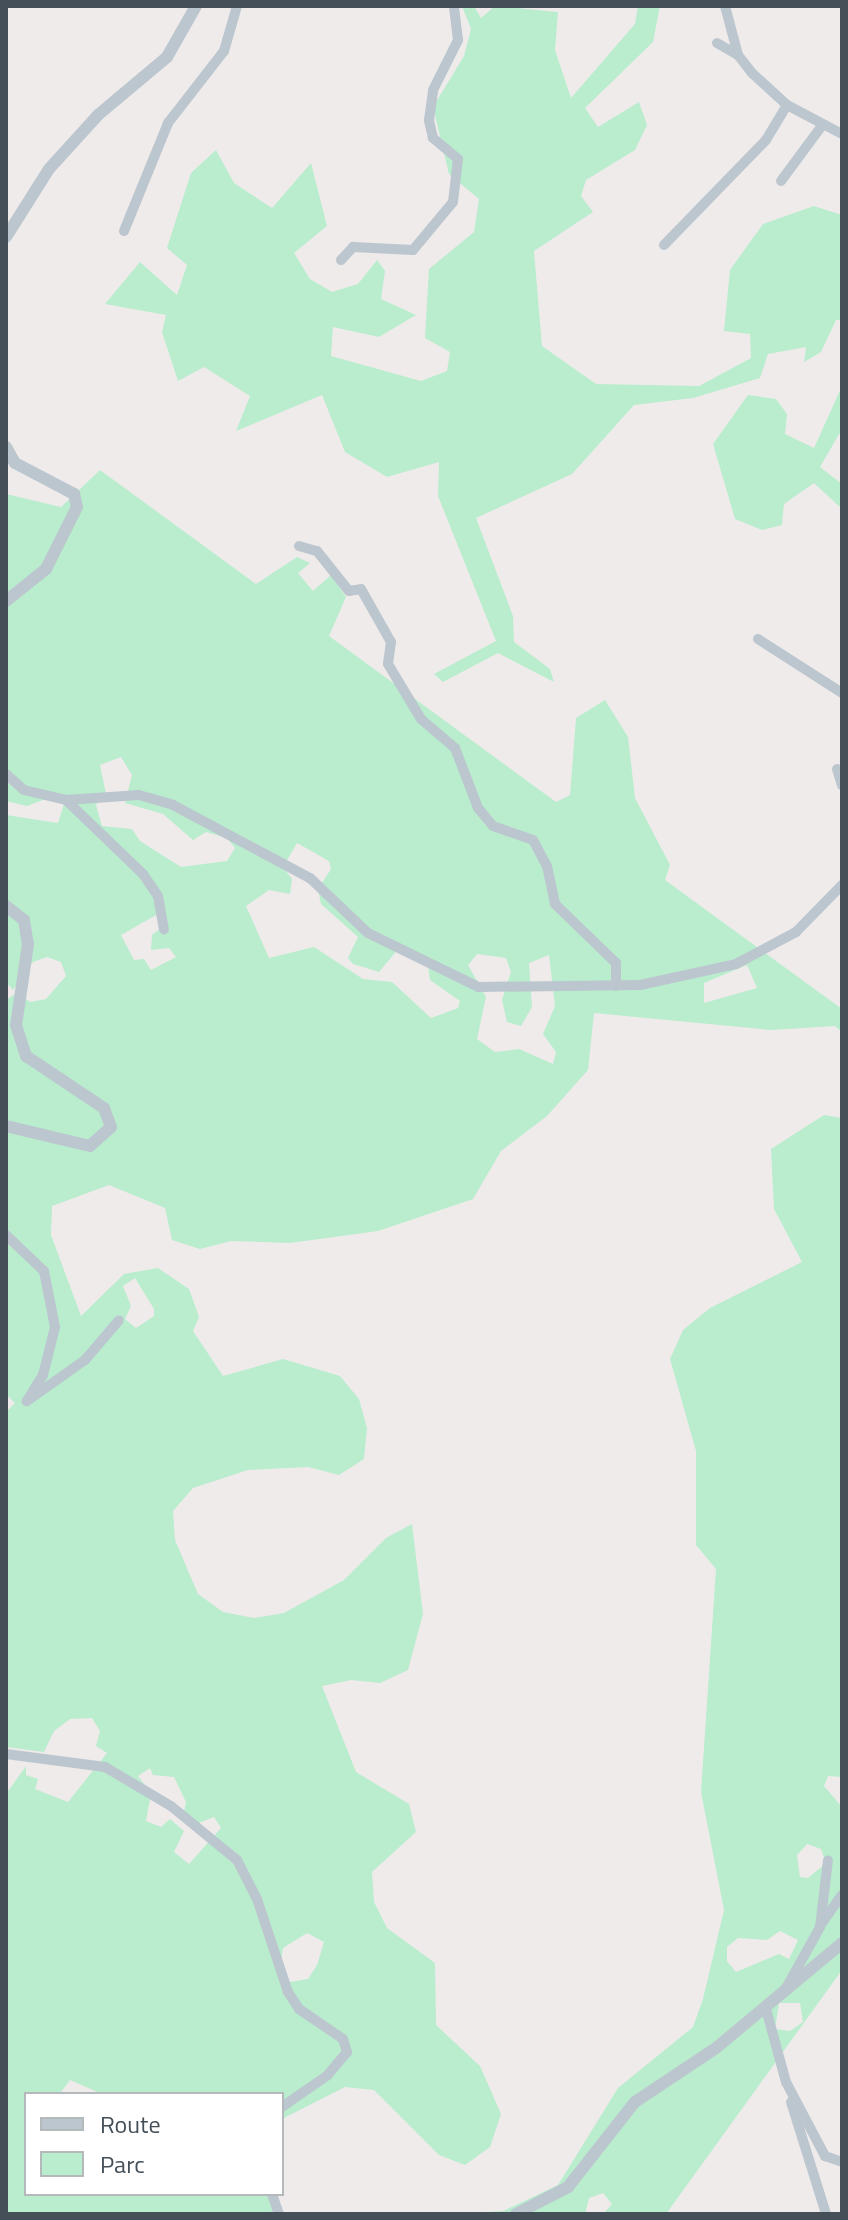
<!DOCTYPE html>
<style>
body{margin:0}
#map{position:relative;width:848px;height:2220px;overflow:hidden;background:#efebeb;font-family:"Titillium Web",sans-serif}
div>[style]{position:absolute}
.green>*{inset:0;background:#b9edce}
.minor>*{height:10px;margin:-5px;padding:0 5px;transform-origin:5px;border-radius:5px;background:#bcc6ce}
.tertiary>*{height:12px;margin:-6px;padding:0 6px;transform-origin:6px;border-radius:6px;background:#bcc6ce}
span{translate:-50% -50%;white-space:nowrap;text-align:center;line-height:1.15;-webkit-text-stroke:8px #fff;paint-order:stroke}
.frame{position:absolute;inset:0;border:8px solid #444f58;pointer-events:none}
.legend{position:absolute;left:24px;top:2092px;width:260px;height:104px;box-sizing:border-box;background:#fff;border:2px solid #b4b9bc;margin:0;padding:10px 14px;list-style:none;font-size:24px;color:#444f58}
.legend li{display:flex;align-items:center;gap:16px;height:40px}
.legend b{width:40px;border:2px solid #b4b9bc}
</style>
<div id="map">
<div class="green">
<i style="clip-path:polygon(462px 6px,474px 6px,481px 18px,495px 6px,558px 12px,555px 50px,571px 98px,635px 24px,638px 6px,660px 6px,653px 42px,585px 108px,598px 127px,639px 102px,647px 125px,635px 150px,586px 180px,581px 196px,593px 212px,534px 251px,542px 346px,596px 384px,699px 386px,751px 358px,750px 334px,724px 331px,730px 270px,763px 224px,814px 206px,842px 215px,842px 320px,836px 320px,821px 352px,804px 362px,806px 347px,768px 354px,760px 378px,693px 398px,634px 405px,572px 474px,476px 518px,513px 616px,514px 642px,550px 669px,554px 682px,498px 653px,443px 682px,434px 674px,496px 641px,438px 496px,439px 462px,387px 477px,345px 452px,322px 395px,236px 431px,250px 396px,204px 367px,178px 381px,162px 332px,166px 315px,105px 304px,140px 262px,177px 295px,187px 265px,167px 248px,191px 173px,216px 150px,234px 183px,272px 208px,311px 163px,327px 226px,294px 253px,310px 279px,332px 292px,358px 284px,377px 260px,385px 271px,381px 299px,416px 315px,379px 337px,333px 327px,331px 356px,421px 381px,447px 371px,450px 352px,425px 338px,429px 269px,474px 232px,479px 199px,449px 174px,433px 107px,464px 56px,471px 29px)"></i>
<i style="clip-path:polygon(842px 386px,842px 429px,820px 467px,842px 484px,842px 509px,814px 483px,784px 504px,782px 525px,762px 530px,735px 519px,713px 444px,748px 395px,776px 399px,787px 414px,785px 434px,814px 448px)"></i>
<i style="clip-path:polygon(evenodd,100px 470px,256px 584px,297px 557px,310px 563px,298px 573px,313px 591px,331px 575px,346px 597px,329px 636px,556px 802px,570px 795px,576px 718px,605px 700px,628px 737px,635px 798px,670px 865px,665px 880px,842px 1009px,842px 1032px,835px 1026px,771px 1030px,594px 1013px,588px 1070px,547px 1116px,501px 1151px,473px 1199px,378px 1231px,290px 1243px,231px 1241px,200px 1249px,172px 1240px,165px 1208px,109px 1185px,52px 1206px,51px 1235px,81px 1316px,124px 1274px,158px 1268px,189px 1289px,199px 1317px,193px 1331px,223px 1376px,283px 1359px,340px 1376px,359px 1399px,367px 1428px,364px 1459px,339px 1475px,308px 1467px,248px 1470px,193px 1488px,173px 1511px,175px 1540px,198px 1594px,223px 1612px,254px 1618px,284px 1613px,344px 1580px,386px 1538px,412px 1524px,423px 1614px,408px 1670px,380px 1683px,351px 1680px,322px 1686px,356px 1772px,409px 1804px,416px 1832px,372px 1872px,374px 1902px,387px 1928px,435px 1963px,436px 2025px,480px 2066px,501px 2114px,490px 2147px,465px 2165px,439px 2155px,374px 2090px,345px 2087px,282px 2119px,282px 2094px,102px 2094px,70px 2080px,61px 2092px,26px 2094px,26px 2194px,270px 2194px,277px 2214px,6px 2214px,6px 1794px,26px 1766px,26px 1775px,38px 1779px,35px 1789px,68px 1802px,107px 1753px,96px 1746px,100px 1731px,92px 1718px,70px 1719px,54px 1731px,44px 1752px,6px 1747px,6px 1412px,15px 1403px,6px 1394px,6px 1000px,18px 992px,30px 1002px,46px 999px,66px 976px,61px 962px,47px 957px,33px 962px,13px 990px,6px 982px,6px 815px,58px 823px,64px 804px,51px 797px,27px 806px,6px 801px,6px 494px,61px 507px,100px 470px,121px 757px,132px 775px,125px 803px,163px 814px,193px 840px,206px 832px,227px 838px,235px 848px,227px 861px,181px 867px,140px 841px,132px 829px,102px 826px,96px 805px,106px 794px,100px 765px,121px 757px,100px 470px,297px 843px,329px 861px,331px 869px,318px 889px,321px 904px,358px 937px,348px 958px,353px 964px,379px 972px,399px 948px,428px 965px,430px 980px,460px 1001px,458px 1008px,431px 1018px,392px 982px,363px 979px,314px 947px,269px 958px,246px 906px,269px 890px,290px 894px,292px 879px,283px 867px,297px 843px,100px 470px,158px 914px,161px 928px,152px 935px,151px 950px,169px 948px,176px 957px,151px 970px,144px 959px,134px 960px,121px 935px,158px 914px,100px 470px,477px 954px,506px 958px,511px 972px,502px 1000px,507px 1022px,521px 1026px,532px 1007px,529px 963px,549px 955px,555px 1006px,543px 1034px,556px 1052px,553px 1064px,519px 1049px,495px 1052px,477px 1039px,486px 997px,468px 965px,477px 954px,100px 470px,747px 965px,757px 988px,704px 1003px,704px 983px,747px 965px,100px 470px,135px 1278px,154px 1309px,154px 1316px,136px 1328px,125px 1319px,131px 1306px,123px 1286px,135px 1278px,100px 470px,150px 1768px,153px 1775px,174px 1777px,186px 1802px,183px 1817px,193px 1825px,214px 1817px,221px 1828px,189px 1864px,174px 1852px,184px 1831px,170px 1819px,161px 1827px,146px 1821px,151px 1793px,138px 1776px,150px 1768px,100px 470px,307px 1933px,324px 1942px,317px 1965px,308px 1979px,290px 1982px,280px 1970px,283px 1948px,307px 1933px)"></i>
<i style="clip-path:polygon(evenodd,824px 1115px,842px 1118px,842px 1777px,828px 1776px,824px 1786px,842px 1807px,842px 1970px,666px 2214px,603px 2214px,612px 2204px,603px 2193px,589px 2198px,585px 2214px,453px 2214px,503px 2211px,558px 2185px,618px 2088px,693px 2027px,703px 1999px,724px 1910px,701px 1792px,716px 1569px,696px 1545px,696px 1451px,670px 1359px,683px 1330px,710px 1308px,802px 1262px,774px 1209px,771px 1149px,824px 1115px,807px 1844px,821px 1849px,826px 1863px,808px 1878px,800px 1877px,797px 1855px,807px 1844px,824px 1115px,780px 1931px,798px 1940px,789px 1959px,779px 1954px,736px 1972px,727px 1961px,727px 1947px,738px 1938px,767px 1940px,780px 1931px,824px 1115px,779px 2003px,800px 2003px,803px 2022px,790px 2031px,775px 2029px,779px 2003px)"></i>
</div>
<div class="minor">
<i style="left:725px;top:6px;width:51px;rotate:75.1deg"></i>
<i style="left:738px;top:55px;width:23px;rotate:52deg"></i>
<i style="left:752px;top:73px;width:47px;rotate:42.4deg"></i>
<i style="left:787px;top:105px;width:62px;rotate:27.8deg"></i>
<i style="left:717px;top:43px;width:24px;rotate:30deg"></i>
<i style="left:781px;top:181px;width:67px;rotate:-53.5deg"></i>
<i style="left:124px;top:231px;width:117px;rotate:-67.8deg"></i>
<i style="left:168px;top:123px;width:91px;rotate:-52.1deg"></i>
<i style="left:224px;top:51px;width:47px;rotate:-73.9deg"></i>
<i style="left:664px;top:245px;width:146px;rotate:-45.8deg"></i>
<i style="left:766px;top:140px;width:41px;rotate:-59deg"></i>
<i style="left:341px;top:260px;width:18px;rotate:-47deg"></i>
<i style="left:353px;top:247px;width:60px;rotate:2.9deg"></i>
<i style="left:413px;top:250px;width:62px;rotate:-50.2deg"></i>
<i style="left:453px;top:202px;width:43px;rotate:-83.4deg"></i>
<i style="left:458px;top:159px;width:33px;rotate:-140deg"></i>
<i style="left:433px;top:138px;width:18px;rotate:-103deg"></i>
<i style="left:429px;top:120px;width:30px;rotate:-82deg"></i>
<i style="left:433px;top:90px;width:56px;rotate:-63.4deg"></i>
<i style="left:458px;top:40px;width:34px;rotate:-97deg"></i>
<i style="left:299px;top:546px;width:19px;rotate:16deg"></i>
<i style="left:317px;top:551px;width:51px;rotate:51.3deg"></i>
<i style="left:349px;top:591px;width:12px;rotate:-9deg"></i>
<i style="left:361px;top:589px;width:61px;rotate:60.5deg"></i>
<i style="left:391px;top:642px;width:22px;rotate:98deg"></i>
<i style="left:388px;top:664px;width:64px;rotate:59deg"></i>
<i style="left:421px;top:719px;width:45px;rotate:40.5deg"></i>
<i style="left:455px;top:748px;width:64px;rotate:69deg"></i>
<i style="left:478px;top:808px;width:23px;rotate:50deg"></i>
<i style="left:493px;top:826px;width:42px;rotate:19.3deg"></i>
<i style="left:533px;top:840px;width:30px;rotate:62deg"></i>
<i style="left:547px;top:866px;width:39px;rotate:78deg"></i>
<i style="left:555px;top:904px;width:85px;rotate:44deg"></i>
<i style="left:616px;top:963px;width:23px;rotate:90deg"></i>
<i style="left:758px;top:639px;width:100px;rotate:32.7deg"></i>
<i style="left:837px;top:769px;width:17px;rotate:73deg"></i>
<i style="left:6px;top:774px;width:24px;rotate:42deg"></i>
<i style="left:24px;top:790px;width:43px;rotate:13.4deg"></i>
<i style="left:66px;top:800px;width:73px;rotate:-3.9deg"></i>
<i style="left:139px;top:795px;width:35px;rotate:16deg"></i>
<i style="left:173px;top:805px;width:155px;rotate:28.1deg"></i>
<i style="left:310px;top:878px;width:80px;rotate:43.5deg"></i>
<i style="left:368px;top:933px;width:123px;rotate:26.1deg"></i>
<i style="left:478px;top:987px;width:162px;rotate:-0.7deg"></i>
<i style="left:640px;top:985px;width:98px;rotate:-12.3deg"></i>
<i style="left:736px;top:964px;width:68px;rotate:-28.1deg"></i>
<i style="left:796px;top:932px;width:66px;rotate:-45.6deg"></i>
<i style="left:66px;top:800px;width:107px;rotate:43.9deg"></i>
<i style="left:143px;top:874px;width:27px;rotate:56deg"></i>
<i style="left:158px;top:896px;width:34px;rotate:80deg"></i>
<i style="left:6px;top:1235px;width:52px;rotate:43.5deg"></i>
<i style="left:44px;top:1271px;width:57px;rotate:78.9deg"></i>
<i style="left:55px;top:1327px;width:49px;rotate:104deg"></i>
<i style="left:43px;top:1375px;width:31px;rotate:122deg"></i>
<i style="left:27px;top:1401px;width:71px;rotate:-35.3deg"></i>
<i style="left:85px;top:1360px;width:52px;rotate:-49.6deg"></i>
<i style="left:6px;top:1754px;width:100px;rotate:7.5deg"></i>
<i style="left:105px;top:1767px;width:77px;rotate:30.6deg"></i>
<i style="left:171px;top:1806px;width:85px;rotate:39.3deg"></i>
<i style="left:237px;top:1860px;width:44px;rotate:62.9deg"></i>
<i style="left:257px;top:1899px;width:98px;rotate:71.6deg"></i>
<i style="left:288px;top:1992px;width:20px;rotate:57deg"></i>
<i style="left:299px;top:2009px;width:53px;rotate:34.3deg"></i>
<i style="left:343px;top:2039px;width:14px;rotate:73deg"></i>
<i style="left:347px;top:2052px;width:30px;rotate:130deg"></i>
<i style="left:328px;top:2075px;width:56px;rotate:145.2deg"></i>
<i style="left:820px;top:1926px;width:38px;rotate:-55deg"></i>
<i style="left:785px;top:1990px;width:72px;rotate:-60.9deg"></i>
<i style="left:820px;top:1927px;width:67px;rotate:-83.2deg"></i>
<i style="left:766px;top:2009px;width:76px;rotate:74.7deg"></i>
<i style="left:786px;top:2082px;width:84px;rotate:62.2deg"></i>
<i style="left:825px;top:2156px;width:18px;rotate:19deg"></i>
<i style="left:791px;top:2102px;width:117px;rotate:72.6deg"></i>
<i style="left:272px;top:2194px;width:21px;rotate:71deg"></i>
</div>
<div class="tertiary">
<i style="left:6px;top:237px;width:80px;rotate:-57.7deg"></i>
<i style="left:49px;top:169px;width:73px;rotate:-47.8deg"></i>
<i style="left:98px;top:115px;width:90px;rotate:-40deg"></i>
<i style="left:167px;top:57px;width:59px;rotate:-60.4deg"></i>
<i style="left:6px;top:447px;width:18px;rotate:61deg"></i>
<i style="left:15px;top:463px;width:67px;rotate:27.7deg"></i>
<i style="left:74px;top:494px;width:13px;rotate:77deg"></i>
<i style="left:77px;top:507px;width:69px;rotate:116.6deg"></i>
<i style="left:46px;top:569px;width:51px;rotate:141.3deg"></i>
<i style="left:6px;top:906px;width:23px;rotate:38deg"></i>
<i style="left:24px;top:920px;width:24px;rotate:81deg"></i>
<i style="left:28px;top:944px;width:82px;rotate:98.4deg"></i>
<i style="left:16px;top:1025px;width:33px;rotate:72deg"></i>
<i style="left:26px;top:1056px;width:94px;rotate:33.7deg"></i>
<i style="left:104px;top:1108px;width:20px;rotate:70deg"></i>
<i style="left:111px;top:1127px;width:28px;rotate:138deg"></i>
<i style="left:90px;top:1146px;width:86px;rotate:-166.6deg"></i>
<i style="left:516px;top:2214px;width:59px;rotate:-27.4deg"></i>
<i style="left:568px;top:2187px;width:108px;rotate:-51.8deg"></i>
<i style="left:635px;top:2102px;width:97px;rotate:-33.7deg"></i>
<i style="left:716px;top:2048px;width:164px;rotate:-39.8deg"></i>
</div>
<div class="frame"></div>
<ul class="legend">
<li><b style="height:10px;background:#bcc6ce"></b>Route</li>
<li><b style="height:22px;background:#b9edce"></b>Parc</li>
</ul>
</div>
